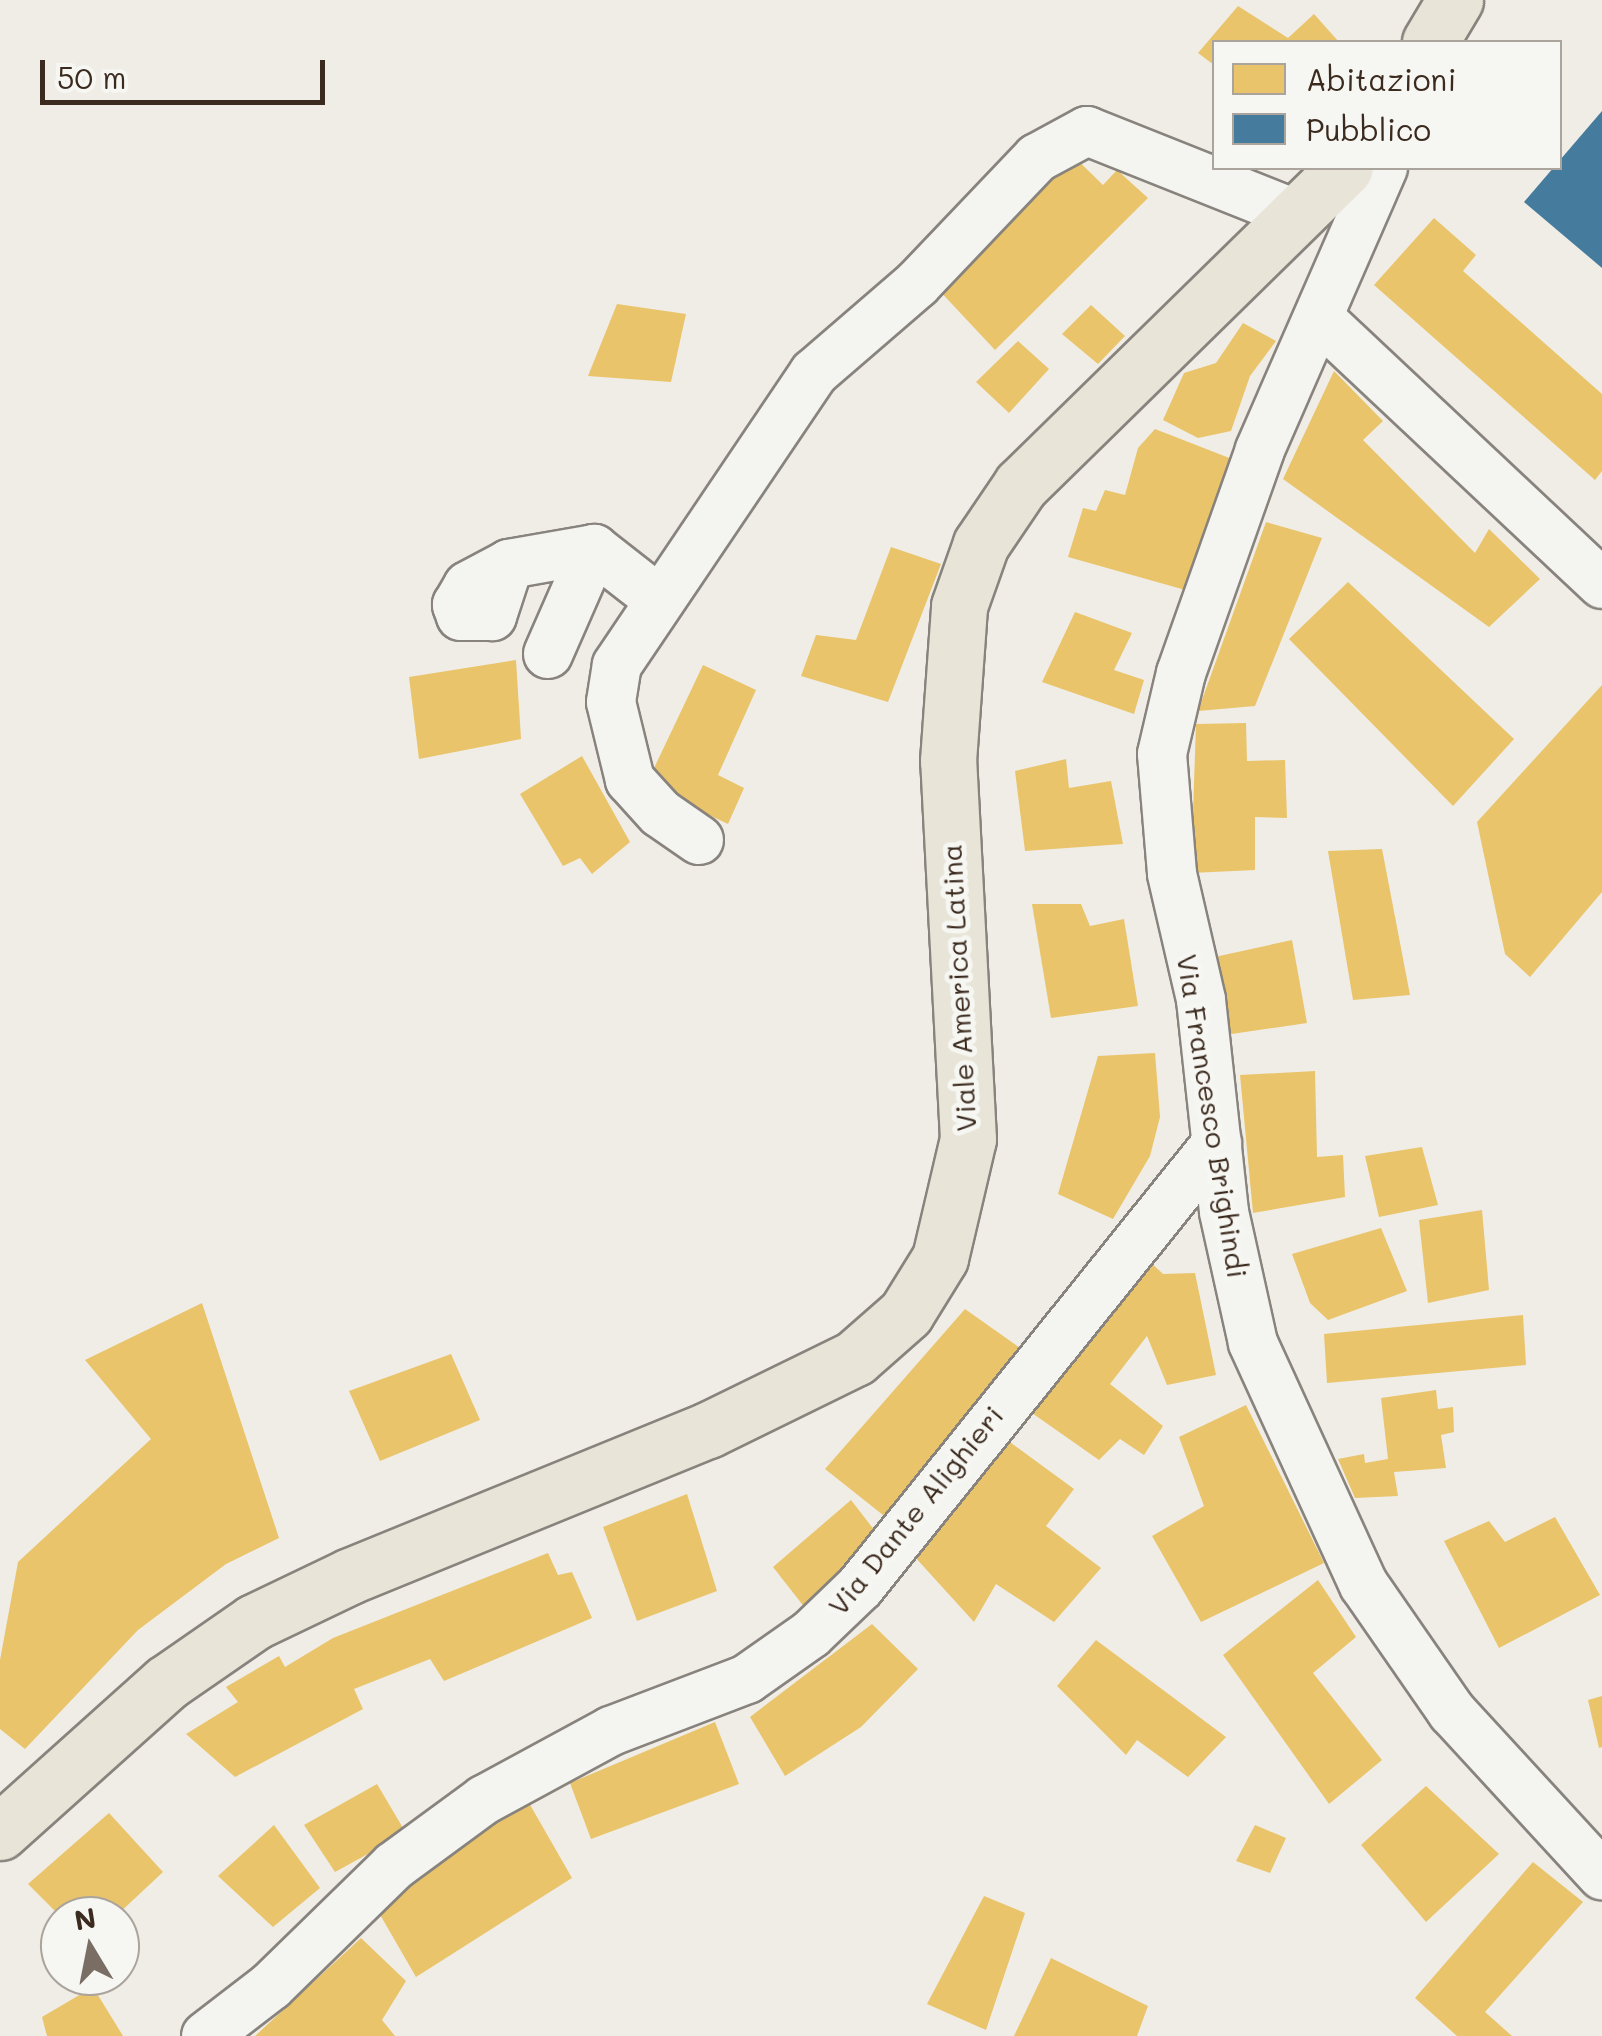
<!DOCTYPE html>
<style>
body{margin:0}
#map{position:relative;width:1602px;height:2036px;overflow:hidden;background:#f0ede6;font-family:Mali,sans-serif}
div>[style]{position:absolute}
.homes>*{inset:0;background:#e9c46a}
.public>*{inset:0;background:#457b9d}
.roads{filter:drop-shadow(2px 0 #88837d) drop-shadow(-2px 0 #88837d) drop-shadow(0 2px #88837d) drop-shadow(0 -2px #88837d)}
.minor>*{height:48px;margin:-24px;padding:0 24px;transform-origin:24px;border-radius:24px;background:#f4f4f1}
.major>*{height:55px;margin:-27.5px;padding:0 27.5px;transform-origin:27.5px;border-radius:27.5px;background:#e8e4d8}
span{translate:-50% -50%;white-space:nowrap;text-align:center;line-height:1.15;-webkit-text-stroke:10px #f6f6f2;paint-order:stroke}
.street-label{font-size:28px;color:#3b2a1e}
.legend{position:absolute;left:1212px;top:40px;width:350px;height:130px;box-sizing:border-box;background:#f6f6f2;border:2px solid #aba49d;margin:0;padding:12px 18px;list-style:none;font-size:30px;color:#3b2a1e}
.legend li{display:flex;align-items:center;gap:20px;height:50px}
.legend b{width:50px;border:2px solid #aba49d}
.north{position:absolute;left:40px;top:1896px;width:100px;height:100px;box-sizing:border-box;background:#f6f6f2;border:2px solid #aba49d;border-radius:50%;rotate:350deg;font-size:28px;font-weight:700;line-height:40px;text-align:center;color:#3b2a1e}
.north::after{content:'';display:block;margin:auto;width:35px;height:45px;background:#7a6e64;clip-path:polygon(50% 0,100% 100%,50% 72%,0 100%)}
.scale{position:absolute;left:40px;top:60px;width:285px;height:45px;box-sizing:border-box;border:5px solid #3b2a1e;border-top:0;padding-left:12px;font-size:30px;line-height:35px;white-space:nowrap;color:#3b2a1e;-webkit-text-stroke:8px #f6f6f2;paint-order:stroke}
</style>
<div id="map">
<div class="homes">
<i style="clip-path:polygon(1238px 6px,1288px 38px,1314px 14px,1339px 42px,1214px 42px,1214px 65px,1198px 53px)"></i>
<i style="clip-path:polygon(1066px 149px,1103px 185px,1117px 170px,1148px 198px,995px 350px,936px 287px)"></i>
<i style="clip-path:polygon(1434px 218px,1476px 255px,1463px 271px,1602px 394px,1602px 471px,1595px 480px,1374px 285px)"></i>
<i style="clip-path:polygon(617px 304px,686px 314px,671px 382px,588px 376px)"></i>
<i style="clip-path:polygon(1091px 305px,1125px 336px,1098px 364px,1062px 334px)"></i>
<i style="clip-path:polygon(1243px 323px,1276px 341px,1250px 376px,1231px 431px,1198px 438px,1163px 420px,1184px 373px,1216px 363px)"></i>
<i style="clip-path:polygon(1018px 341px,1049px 369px,1009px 413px,976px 382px)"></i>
<i style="clip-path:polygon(1334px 371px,1383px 421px,1363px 440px,1475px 553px,1489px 529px,1540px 579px,1489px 627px,1283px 479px)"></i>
<i style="clip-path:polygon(1155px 429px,1237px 461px,1196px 593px,1068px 557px,1083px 508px,1096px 511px,1105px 490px,1125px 495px,1138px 448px)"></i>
<i style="clip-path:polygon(1266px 522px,1322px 538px,1255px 706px,1198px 711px)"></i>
<i style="clip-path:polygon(891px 547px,941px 564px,888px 702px,801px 676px,816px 635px,856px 640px)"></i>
<i style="clip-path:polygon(1348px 582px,1514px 739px,1453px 806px,1289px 639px)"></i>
<i style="clip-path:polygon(1075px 612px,1132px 633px,1114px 670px,1144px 680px,1134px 714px,1042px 682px)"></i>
<i style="clip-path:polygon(516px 660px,521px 739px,419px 759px,409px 677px)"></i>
<i style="clip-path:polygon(703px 665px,756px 690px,718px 775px,744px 788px,728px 824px,646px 785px)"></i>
<i style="clip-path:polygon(1602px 685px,1602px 892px,1530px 977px,1505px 954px,1477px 822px)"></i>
<i style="clip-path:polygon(1246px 723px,1247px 761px,1285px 760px,1287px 818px,1255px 817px,1255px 870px,1191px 873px,1196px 724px)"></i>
<i style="clip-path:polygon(582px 756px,630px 842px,592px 874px,580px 858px,563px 866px,520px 794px)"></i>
<i style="clip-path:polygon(1066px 759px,1069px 788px,1111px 781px,1123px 844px,1025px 851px,1015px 771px)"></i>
<i style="clip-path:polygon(1382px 849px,1410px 995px,1353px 1000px,1328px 851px)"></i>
<i style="clip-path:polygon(1032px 904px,1081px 904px,1090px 926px,1124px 919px,1138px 1006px,1051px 1018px)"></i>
<i style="clip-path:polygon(1292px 940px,1307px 1023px,1225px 1035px,1210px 958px)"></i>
<i style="clip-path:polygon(1155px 1053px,1160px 1117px,1150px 1156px,1113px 1219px,1058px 1194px,1098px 1056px)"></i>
<i style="clip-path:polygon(1315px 1071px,1317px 1157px,1343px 1155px,1345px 1197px,1253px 1213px,1240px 1075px)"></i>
<i style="clip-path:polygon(1422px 1147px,1438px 1205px,1379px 1217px,1365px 1156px)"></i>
<i style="clip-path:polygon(1482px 1210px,1489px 1290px,1428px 1303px,1419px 1220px)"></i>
<i style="clip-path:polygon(1381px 1228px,1407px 1291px,1328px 1320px,1310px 1303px,1292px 1254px)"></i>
<i style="clip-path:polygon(1146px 1258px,1163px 1274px,1195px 1273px,1216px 1375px,1167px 1385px,1147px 1336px,1110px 1384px,1163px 1426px,1144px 1455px,1120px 1439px,1099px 1460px,1022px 1406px)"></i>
<i style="clip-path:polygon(202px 1303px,279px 1538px,226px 1564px,138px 1630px,25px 1749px,0 1729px,0 1660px,18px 1562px,151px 1439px,85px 1360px)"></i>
<i style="clip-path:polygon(965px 1309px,1020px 1348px,888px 1519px,825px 1469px)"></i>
<i style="clip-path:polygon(1523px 1315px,1526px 1365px,1327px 1383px,1324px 1334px)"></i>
<i style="clip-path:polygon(451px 1354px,480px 1420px,380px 1461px,349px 1391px)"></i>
<i style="clip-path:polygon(1436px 1390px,1438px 1409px,1453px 1407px,1454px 1432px,1441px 1435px,1446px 1468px,1394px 1472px,1398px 1496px,1355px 1498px,1338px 1459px,1364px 1454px,1365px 1463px,1388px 1459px,1381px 1398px)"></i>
<i style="clip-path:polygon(1246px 1405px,1324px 1563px,1201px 1622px,1152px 1536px,1204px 1506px,1179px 1437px)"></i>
<i style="clip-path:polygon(1007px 1440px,1074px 1489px,1046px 1526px,1101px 1568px,1054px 1622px,996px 1584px,974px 1622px,914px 1556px)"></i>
<i style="clip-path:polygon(687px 1494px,717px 1591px,637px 1621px,603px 1527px)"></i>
<i style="clip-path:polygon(851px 1500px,882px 1540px,809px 1613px,773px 1567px)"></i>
<i style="clip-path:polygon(1555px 1517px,1600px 1595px,1499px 1648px,1444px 1541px,1489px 1521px,1505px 1542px)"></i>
<i style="clip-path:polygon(548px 1553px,558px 1575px,572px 1572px,592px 1618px,444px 1681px,430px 1659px,354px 1689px,363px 1709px,235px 1777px,186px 1734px,238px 1702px,226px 1687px,279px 1656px,285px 1667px,333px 1638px)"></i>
<i style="clip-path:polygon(1318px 1580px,1356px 1637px,1313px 1673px,1382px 1760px,1329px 1804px,1223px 1655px)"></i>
<i style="clip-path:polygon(872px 1624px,918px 1669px,861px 1727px,785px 1776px,750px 1717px)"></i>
<i style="clip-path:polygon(1096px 1640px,1226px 1737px,1188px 1777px,1137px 1740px,1126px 1755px,1057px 1686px)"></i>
<i style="clip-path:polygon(1602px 1696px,1602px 1747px,1599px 1748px,1588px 1700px)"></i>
<i style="clip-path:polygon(715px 1722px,739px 1784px,591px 1839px,570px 1783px)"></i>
<i style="clip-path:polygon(377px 1784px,406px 1833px,335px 1872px,304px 1825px)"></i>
<i style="clip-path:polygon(1426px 1786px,1499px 1854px,1426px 1922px,1361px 1845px)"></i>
<i style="clip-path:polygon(525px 1796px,572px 1878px,416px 1977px,371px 1899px)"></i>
<i style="clip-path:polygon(109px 1813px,163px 1872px,116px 1916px,60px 1916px,28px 1884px)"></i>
<i style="clip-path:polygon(274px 1825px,320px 1888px,273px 1927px,218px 1876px)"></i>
<i style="clip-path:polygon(1255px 1825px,1286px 1838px,1270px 1873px,1236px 1861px)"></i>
<i style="clip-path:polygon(1533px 1862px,1583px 1902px,1485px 2012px,1512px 2036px,1457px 2036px,1415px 1998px)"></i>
<i style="clip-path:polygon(984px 1896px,1025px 1913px,986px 2030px,927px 2004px)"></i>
<i style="clip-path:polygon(361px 1938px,406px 1981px,382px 2020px,395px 2036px,255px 2036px)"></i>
<i style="clip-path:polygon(1051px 1958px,1148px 2006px,1137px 2036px,1014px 2036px)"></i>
<i style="clip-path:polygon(93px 1987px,123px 2036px,47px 2036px,42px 2017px)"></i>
</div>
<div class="public">
<i style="clip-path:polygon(1602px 111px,1602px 268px,1524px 202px)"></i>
</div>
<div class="roads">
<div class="minor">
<i style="left:1383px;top:168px;width:308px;rotate:113.6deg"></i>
<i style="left:1260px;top:450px;width:237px;rotate:109.5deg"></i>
<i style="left:1181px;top:673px;width:83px;rotate:103.2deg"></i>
<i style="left:1162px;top:754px;width:120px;rotate:85.2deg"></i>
<i style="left:1172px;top:874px;width:129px;rotate:77deg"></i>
<i style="left:1201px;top:1000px;width:213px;rotate:83.8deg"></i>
<i style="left:1224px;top:1212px;width:134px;rotate:77.5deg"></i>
<i style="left:1253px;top:1343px;width:266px;rotate:65.4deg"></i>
<i style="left:1364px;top:1585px;width:155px;rotate:55.3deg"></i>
<i style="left:1452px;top:1712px;width:222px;rotate:47.4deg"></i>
<i style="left:1320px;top:319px;width:387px;rotate:43.2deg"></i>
<i style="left:509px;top:564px;width:55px;rotate:108.1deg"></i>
<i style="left:492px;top:616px;width:31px;rotate:180deg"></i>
<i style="left:461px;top:616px;width:12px;rotate:-110deg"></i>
<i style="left:457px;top:605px;width:22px;rotate:-60deg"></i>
<i style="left:468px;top:586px;width:47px;rotate:-28.2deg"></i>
<i style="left:509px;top:564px;width:86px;rotate:-10deg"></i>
<i style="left:594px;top:549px;width:81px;rotate:38deg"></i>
<i style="left:548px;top:654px;width:115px;rotate:-66.3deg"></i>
<i style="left:699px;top:840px;width:47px;rotate:-145.3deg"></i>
<i style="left:660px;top:813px;width:45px;rotate:-132.3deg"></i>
<i style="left:630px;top:780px;width:80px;rotate:-103.7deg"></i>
<i style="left:611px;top:702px;width:37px;rotate:-81deg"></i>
<i style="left:617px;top:665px;width:352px;rotate:-56deg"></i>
<i style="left:814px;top:373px;width:136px;rotate:-40.8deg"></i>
<i style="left:917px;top:284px;width:174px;rotate:-46.4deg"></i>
<i style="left:1037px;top:158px;width:57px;rotate:-28.4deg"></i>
<i style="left:1087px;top:131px;width:227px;rotate:21.7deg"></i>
<i style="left:206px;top:2036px;width:82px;rotate:-37.6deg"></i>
<i style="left:271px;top:1986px;width:172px;rotate:-44.3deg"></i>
<i style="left:394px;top:1866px;width:112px;rotate:-36.3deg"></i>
<i style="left:484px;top:1800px;width:145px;rotate:-28.5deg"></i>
<i style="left:611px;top:1731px;width:146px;rotate:-20.9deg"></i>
<i style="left:747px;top:1679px;width:78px;rotate:-35.1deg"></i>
<i style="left:811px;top:1634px;width:68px;rotate:-43.8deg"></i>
<i style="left:860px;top:1587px;width:570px;rotate:-51.2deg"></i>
</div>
<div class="major">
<i style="left:1430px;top:42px;width:49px;rotate:-59.2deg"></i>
<i style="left:0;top:1832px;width:223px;rotate:-41.9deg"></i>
<i style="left:166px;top:1683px;width:107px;rotate:-34.7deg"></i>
<i style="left:254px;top:1622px;width:106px;rotate:-25.6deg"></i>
<i style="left:350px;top:1576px;width:387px;rotate:-22.2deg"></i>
<i style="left:708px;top:1430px;width:164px;rotate:-26.1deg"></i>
<i style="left:855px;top:1358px;width:68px;rotate:-41.4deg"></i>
<i style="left:906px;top:1313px;width:65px;rotate:-58.3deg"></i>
<i style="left:940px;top:1258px;width:122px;rotate:-76.8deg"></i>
<i style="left:968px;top:1139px;width:379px;rotate:-93deg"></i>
<i style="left:948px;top:761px;width:155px;rotate:-85.9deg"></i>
<i style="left:959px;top:606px;width:66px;rotate:-70.5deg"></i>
<i style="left:981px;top:544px;width:71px;rotate:-55.9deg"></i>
<i style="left:1021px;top:485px;width:453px;rotate:-44.4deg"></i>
</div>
</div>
<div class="street-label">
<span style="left:958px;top:988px;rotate:-93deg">Viale America Latina</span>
<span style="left:1213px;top:1116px;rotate:81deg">Via Francesco Brighindi</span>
<span style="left:915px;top:1510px;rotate:-51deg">Via Dante Alighieri</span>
</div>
<ul class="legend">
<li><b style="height:28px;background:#e9c46a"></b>Abitazioni</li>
<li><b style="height:28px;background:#457b9d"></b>Pubblico</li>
</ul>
<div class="north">N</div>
<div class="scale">50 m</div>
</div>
